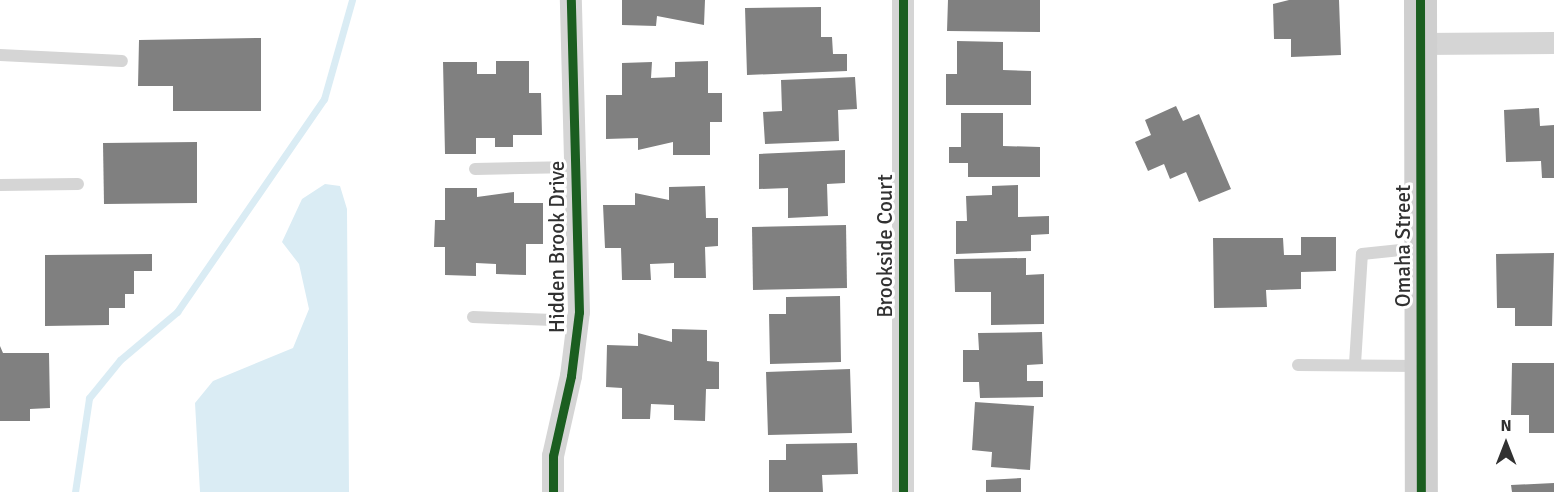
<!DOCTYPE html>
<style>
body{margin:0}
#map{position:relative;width:1554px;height:492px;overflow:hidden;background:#fff;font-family:Signika,sans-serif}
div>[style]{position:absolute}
.water>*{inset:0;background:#daecf4}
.stream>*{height:7px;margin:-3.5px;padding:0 3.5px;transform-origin:3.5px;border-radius:3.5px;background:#daecf4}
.building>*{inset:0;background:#808080}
.lane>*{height:12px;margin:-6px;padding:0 6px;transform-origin:6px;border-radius:6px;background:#d5d5d5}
.street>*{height:22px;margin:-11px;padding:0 11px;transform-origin:11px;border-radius:11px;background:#d5d5d5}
.secondary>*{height:33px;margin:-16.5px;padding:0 16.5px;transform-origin:16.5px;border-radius:16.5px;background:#cfcfcf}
.cycleway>*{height:9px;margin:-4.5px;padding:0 4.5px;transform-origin:4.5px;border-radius:4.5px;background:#1b5e20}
span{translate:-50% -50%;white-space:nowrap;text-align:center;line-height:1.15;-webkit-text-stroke:6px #fff;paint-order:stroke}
.street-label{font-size:21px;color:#313131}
.north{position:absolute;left:1476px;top:414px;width:60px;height:60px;-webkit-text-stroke:4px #fff;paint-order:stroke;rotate:0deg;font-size:16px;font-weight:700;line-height:24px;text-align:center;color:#313131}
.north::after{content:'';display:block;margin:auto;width:21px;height:27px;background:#313131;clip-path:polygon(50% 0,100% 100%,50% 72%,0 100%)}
</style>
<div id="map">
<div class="water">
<i style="clip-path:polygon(325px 184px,340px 186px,347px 209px,349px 492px,200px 492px,195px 403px,213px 381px,293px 348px,309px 309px,299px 264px,282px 242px,302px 199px)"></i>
</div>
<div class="stream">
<i style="left:75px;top:492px;width:95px;rotate:-81.5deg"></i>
<i style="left:89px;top:398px;width:49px;rotate:-50.8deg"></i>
<i style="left:120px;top:360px;width:75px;rotate:-40.1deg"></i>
<i style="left:177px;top:312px;width:259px;rotate:-55.4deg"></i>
<i style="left:324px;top:99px;width:103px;rotate:-74.2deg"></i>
</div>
<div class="building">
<i style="clip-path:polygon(622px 0,705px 0,704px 25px,657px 16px,656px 26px,622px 25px)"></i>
<i style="clip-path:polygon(948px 0,1040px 0,1040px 32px,947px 31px)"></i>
<i style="clip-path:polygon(1289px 0,1339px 0,1341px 55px,1291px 57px,1291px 39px,1274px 39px,1273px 4px)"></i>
<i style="clip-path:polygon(821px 7px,821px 37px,832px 37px,833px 54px,847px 54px,847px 71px,747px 75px,745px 8px)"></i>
<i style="clip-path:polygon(261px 38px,261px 111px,173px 111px,173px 86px,138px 86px,139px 40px)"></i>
<i style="clip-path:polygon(957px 41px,1003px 42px,1003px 70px,1031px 71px,1031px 105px,946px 105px,946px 74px,957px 74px)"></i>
<i style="clip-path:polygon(496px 61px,529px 61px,529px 93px,541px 93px,542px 135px,513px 135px,513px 147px,495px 147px,495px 138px,476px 138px,476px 154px,445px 154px,443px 62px,477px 62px,477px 74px,496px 74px)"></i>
<i style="clip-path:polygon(708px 61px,708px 93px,722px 93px,722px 122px,710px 122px,710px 155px,673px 155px,673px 142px,638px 150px,638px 138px,606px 139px,606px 95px,622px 95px,622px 63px,652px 62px,651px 78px,675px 77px,675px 62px)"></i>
<i style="clip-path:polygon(855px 77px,857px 109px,838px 110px,839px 141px,765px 144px,763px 112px,782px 111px,781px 80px)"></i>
<i style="clip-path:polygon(1176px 106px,1183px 121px,1199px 114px,1231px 189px,1199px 202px,1186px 172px,1170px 179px,1164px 164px,1148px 171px,1135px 142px,1151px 135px,1145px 120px)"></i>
<i style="clip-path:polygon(1539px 108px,1540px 126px,1554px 125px,1554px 178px,1542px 178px,1541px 161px,1506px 162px,1504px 110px)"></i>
<i style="clip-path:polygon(961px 113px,1003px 113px,1003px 146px,1040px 147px,1040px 177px,968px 177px,968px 163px,949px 163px,949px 147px,961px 147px)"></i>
<i style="clip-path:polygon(197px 142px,197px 203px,104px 204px,103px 143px)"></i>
<i style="clip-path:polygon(845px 150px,845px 183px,827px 184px,828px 216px,788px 218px,788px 188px,759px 189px,759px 154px)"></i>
<i style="clip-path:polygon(1018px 185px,1018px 217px,1049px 216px,1049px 234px,1031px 235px,1031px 251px,956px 254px,956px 221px,967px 221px,966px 196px,992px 195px,992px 186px)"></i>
<i style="clip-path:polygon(705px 186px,706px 218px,718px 218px,718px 246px,705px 247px,706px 278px,674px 278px,674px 263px,650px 264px,651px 280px,622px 280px,621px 248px,605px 248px,603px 205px,635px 205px,635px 193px,669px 200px,669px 187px)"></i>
<i style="clip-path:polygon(445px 188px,477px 188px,477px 197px,514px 192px,514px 203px,543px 203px,543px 244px,526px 244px,526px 275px,496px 274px,496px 264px,476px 263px,476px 276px,445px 275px,445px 247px,434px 247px,435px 220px,445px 220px)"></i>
<i style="clip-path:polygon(846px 225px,847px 288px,753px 290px,752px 227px)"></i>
<i style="clip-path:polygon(1301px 237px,1336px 237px,1336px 271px,1301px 272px,1301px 289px,1266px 290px,1267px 307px,1214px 308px,1213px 238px,1283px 238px,1284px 255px,1301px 255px)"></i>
<i style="clip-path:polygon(1554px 253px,1552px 326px,1515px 326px,1515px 308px,1497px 308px,1496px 254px)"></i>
<i style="clip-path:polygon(152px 254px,152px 271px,134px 271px,134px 294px,125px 294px,125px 308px,109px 308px,109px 325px,45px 326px,45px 255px)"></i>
<i style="clip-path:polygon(1026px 258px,1026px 275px,1044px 274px,1044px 324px,991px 325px,991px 292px,955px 292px,954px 259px)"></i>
<i style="clip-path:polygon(840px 296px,841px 362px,770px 364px,769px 314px,786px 314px,786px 297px)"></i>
<i style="clip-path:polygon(672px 329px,707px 330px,707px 361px,719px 362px,719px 389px,706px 389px,705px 421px,674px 420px,674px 405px,651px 404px,650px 419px,622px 419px,622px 388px,606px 387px,607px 345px,638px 346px,638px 333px,672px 342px)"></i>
<i style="clip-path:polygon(1042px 332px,1043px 364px,1027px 365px,1027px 381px,1043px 381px,1043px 397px,980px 398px,979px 382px,963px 382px,963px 350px,979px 350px,978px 333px)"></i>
<i style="clip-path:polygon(0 346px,3px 353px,49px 353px,50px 408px,30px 409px,30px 421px,0 421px)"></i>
<i style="clip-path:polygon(1512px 363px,1554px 363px,1554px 433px,1529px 433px,1529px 415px,1511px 415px)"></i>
<i style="clip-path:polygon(850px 369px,852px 433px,768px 435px,766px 372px)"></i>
<i style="clip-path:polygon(975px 402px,1034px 406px,1030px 470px,991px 467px,992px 452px,972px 450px)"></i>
<i style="clip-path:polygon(857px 443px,858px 474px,822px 475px,823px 492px,769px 492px,769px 460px,786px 460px,786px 444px)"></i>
<i style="clip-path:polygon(1021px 478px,1021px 492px,986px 492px,986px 480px)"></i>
<i style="clip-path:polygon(1554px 483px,1554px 492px,1512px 492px,1511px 485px)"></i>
</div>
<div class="lane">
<i style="left:0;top:55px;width:122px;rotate:2.8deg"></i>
<i style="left:475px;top:169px;width:100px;rotate:-1.1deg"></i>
<i style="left:0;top:185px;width:78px;rotate:-0.7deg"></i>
<i style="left:473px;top:317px;width:105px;rotate:2.2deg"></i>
<i style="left:1355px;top:364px;width:110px;rotate:-86.4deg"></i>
<i style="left:1362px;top:254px;width:58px;rotate:-5.9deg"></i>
<i style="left:1298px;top:365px;width:121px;rotate:0.5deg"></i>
</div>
<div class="street">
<i style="left:903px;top:0;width:492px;rotate:90deg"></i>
<i style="left:1420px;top:44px;width:134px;rotate:-0.4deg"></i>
<i style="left:553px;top:492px;width:36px;rotate:-90deg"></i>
<i style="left:553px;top:456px;width:82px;rotate:-77.3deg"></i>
<i style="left:571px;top:376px;width:64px;rotate:-82.9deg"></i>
<i style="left:579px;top:312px;width:312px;rotate:-91.5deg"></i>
</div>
<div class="secondary">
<i style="left:1420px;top:0;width:492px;rotate:89.9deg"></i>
</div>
<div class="cycleway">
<i style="left:903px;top:0;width:492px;rotate:90deg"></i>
<i style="left:1420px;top:0;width:492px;rotate:89.9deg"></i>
<i style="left:553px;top:492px;width:36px;rotate:-90deg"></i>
<i style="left:553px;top:456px;width:82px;rotate:-77.3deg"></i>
<i style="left:571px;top:376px;width:64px;rotate:-82.9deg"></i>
<i style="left:579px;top:312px;width:312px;rotate:-91.5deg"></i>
</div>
<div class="street-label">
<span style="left:885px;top:246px;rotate:-90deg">Brookside Court</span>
<span style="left:1403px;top:246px;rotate:-90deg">Omaha Street</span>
<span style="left:557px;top:247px;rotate:-90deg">Hidden Brook Drive</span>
</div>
<div class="north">N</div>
</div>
